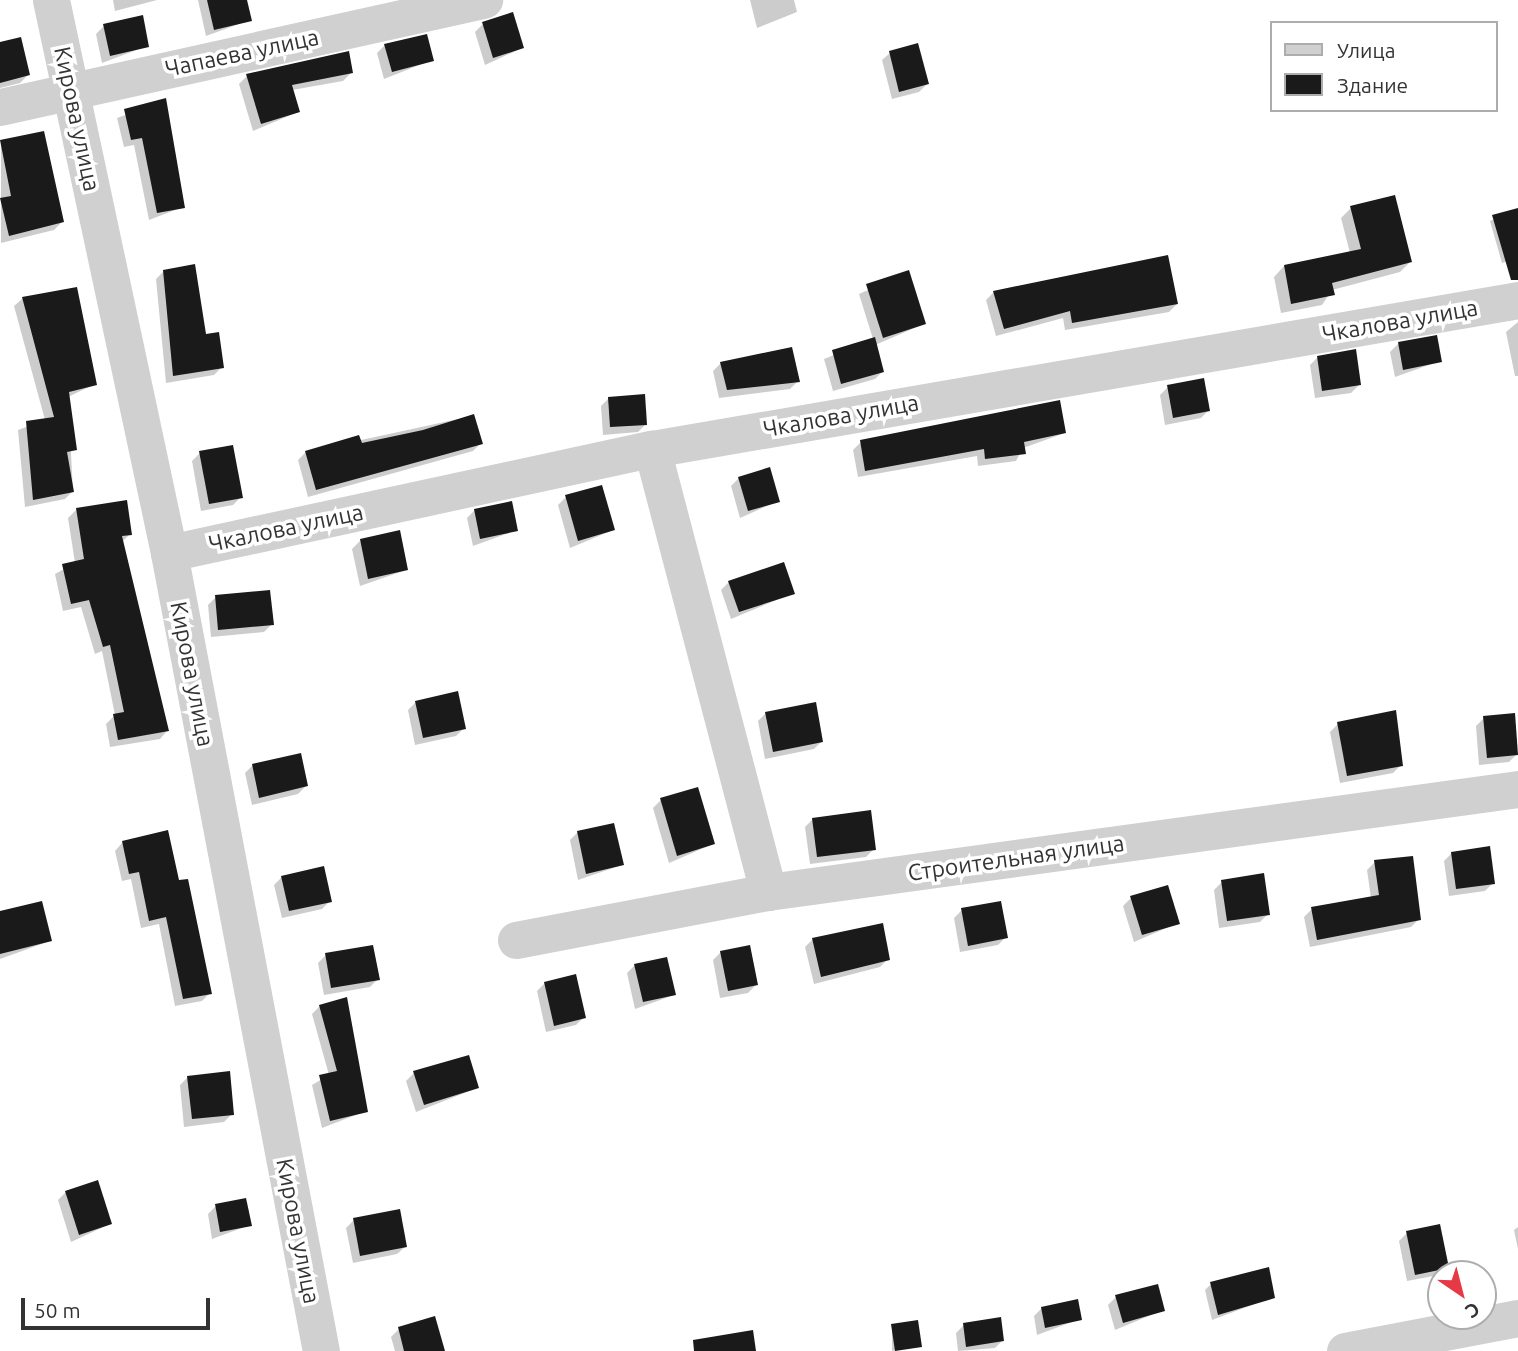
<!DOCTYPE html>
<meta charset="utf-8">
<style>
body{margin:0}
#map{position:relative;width:1518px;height:1351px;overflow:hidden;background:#fff;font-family:Ubuntu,sans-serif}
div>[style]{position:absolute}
.shadow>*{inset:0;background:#0003}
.building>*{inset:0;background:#1a1a1a}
.minor>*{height:37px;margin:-18.5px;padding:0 18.5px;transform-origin:18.5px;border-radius:18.5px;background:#d0d0d0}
span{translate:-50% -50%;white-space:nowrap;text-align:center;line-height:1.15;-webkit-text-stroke:7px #fff;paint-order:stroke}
.street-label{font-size:23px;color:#333}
.legend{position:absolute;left:1270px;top:21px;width:228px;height:91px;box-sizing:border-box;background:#fff;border:2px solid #adadad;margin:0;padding:9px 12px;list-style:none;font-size:21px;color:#333}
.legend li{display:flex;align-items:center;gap:14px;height:35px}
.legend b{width:35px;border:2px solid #adadad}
.north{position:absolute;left:1427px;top:1260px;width:70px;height:70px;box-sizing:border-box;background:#fff;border:2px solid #adadad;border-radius:50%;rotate:145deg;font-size:19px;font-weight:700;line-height:28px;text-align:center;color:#333}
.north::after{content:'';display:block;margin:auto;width:24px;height:32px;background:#e63946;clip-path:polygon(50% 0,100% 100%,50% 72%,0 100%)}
.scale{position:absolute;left:21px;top:1298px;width:189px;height:32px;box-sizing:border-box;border:4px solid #333;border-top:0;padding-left:9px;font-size:21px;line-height:24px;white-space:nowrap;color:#333;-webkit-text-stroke:5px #fff;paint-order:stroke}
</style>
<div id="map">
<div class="shadow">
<i style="clip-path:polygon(113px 0,157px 0,115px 11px)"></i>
<i style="clip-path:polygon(198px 0,246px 0,250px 20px,206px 36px)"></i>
<i style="clip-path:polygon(750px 0,794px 0,797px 12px,757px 28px)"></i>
<i style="clip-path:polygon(483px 24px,522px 48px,485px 65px,475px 32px)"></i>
<i style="clip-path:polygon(104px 26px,147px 46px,102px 63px,96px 34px)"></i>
<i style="clip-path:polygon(0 44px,28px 75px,20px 83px,0 88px)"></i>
<i style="clip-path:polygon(385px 45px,432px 60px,384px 79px,377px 53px)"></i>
<i style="clip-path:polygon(890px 53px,927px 84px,919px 92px,892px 99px,882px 60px)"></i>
<i style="clip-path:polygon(351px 73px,343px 81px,292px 90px,298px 112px,253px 131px,239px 84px,247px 76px)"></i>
<i style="clip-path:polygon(165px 101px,183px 207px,149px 220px,134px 145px,124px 147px,117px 118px)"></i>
<i style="clip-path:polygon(1px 142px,62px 222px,54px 230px,1px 243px)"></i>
<i style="clip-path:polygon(1351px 208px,1410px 262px,1400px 272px,1332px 290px,1322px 305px,1281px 313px,1274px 277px,1284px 266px,1350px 253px,1341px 218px)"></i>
<i style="clip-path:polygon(1518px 210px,1518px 258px,1502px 263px,1490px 221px)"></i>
<i style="clip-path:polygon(164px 271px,222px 367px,214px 375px,166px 383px,156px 279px)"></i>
<i style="clip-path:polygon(908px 272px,924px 324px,875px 345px,883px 371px,875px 379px,833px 391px,824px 359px,873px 339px,859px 294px)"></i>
<i style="clip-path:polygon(75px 289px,95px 384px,68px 397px,73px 491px,65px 499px,25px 507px,18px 430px,45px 420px,14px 306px,22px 299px)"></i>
<i style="clip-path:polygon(994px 292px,1177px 304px,1169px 312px,1065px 330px,1063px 318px,996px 336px,986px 300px)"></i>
<i style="clip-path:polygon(1518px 322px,1518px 376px,1515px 376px,1506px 332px)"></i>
<i style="clip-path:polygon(1398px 344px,1440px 361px,1395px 377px,1390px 352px)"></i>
<i style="clip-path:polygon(1318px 357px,1359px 385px,1351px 393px,1315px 398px,1310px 365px)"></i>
<i style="clip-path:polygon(721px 363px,798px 381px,790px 389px,719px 398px,713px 371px)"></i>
<i style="clip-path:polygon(1168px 387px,1209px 410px,1201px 418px,1165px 425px,1160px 395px)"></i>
<i style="clip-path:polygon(609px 398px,646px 424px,638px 432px,603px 435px,601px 406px)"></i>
<i style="clip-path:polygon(472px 416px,481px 443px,473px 451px,308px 497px,298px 460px,306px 452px)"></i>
<i style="clip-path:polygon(1065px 433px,1023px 448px,1016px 461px,978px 466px,977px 456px,858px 477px,853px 450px,861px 442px)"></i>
<i style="clip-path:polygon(200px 453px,241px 497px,233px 505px,201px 511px,192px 461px)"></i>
<i style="clip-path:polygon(739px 478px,778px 501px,740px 518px,731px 486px)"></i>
<i style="clip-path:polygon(566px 497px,613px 530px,570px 548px,558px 505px)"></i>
<i style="clip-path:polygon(76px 510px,130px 534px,122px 542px,167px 731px,160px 739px,110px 747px,106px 724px,115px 715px,102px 651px,95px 654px,81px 607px,63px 611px,55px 574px,75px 563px,68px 518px)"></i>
<i style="clip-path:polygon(475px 510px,517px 530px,473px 546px,467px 518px)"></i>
<i style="clip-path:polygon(360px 541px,406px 570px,360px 586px,352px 549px)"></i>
<i style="clip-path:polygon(729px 582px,793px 593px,731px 619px,721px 590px)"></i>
<i style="clip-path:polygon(216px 597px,272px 624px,264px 632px,211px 637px,208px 605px)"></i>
<i style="clip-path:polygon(416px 702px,464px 728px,456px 736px,415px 745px,408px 710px)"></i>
<i style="clip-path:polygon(766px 713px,822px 741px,814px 749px,765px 759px,758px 721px)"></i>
<i style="clip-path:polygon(1484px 718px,1517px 754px,1509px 762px,1479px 765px,1476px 726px)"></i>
<i style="clip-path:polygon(1338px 724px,1401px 765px,1393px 773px,1340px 783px,1330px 732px)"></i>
<i style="clip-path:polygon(252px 766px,306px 786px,298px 794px,252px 805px,245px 773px)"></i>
<i style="clip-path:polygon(661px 800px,713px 844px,669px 863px,653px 808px)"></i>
<i style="clip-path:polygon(813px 819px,874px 849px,866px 857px,810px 864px,805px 827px)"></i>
<i style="clip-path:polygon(578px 832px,622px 865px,578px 880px,570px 840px)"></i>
<i style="clip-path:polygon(122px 843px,177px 883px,210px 993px,202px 1001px,175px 1006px,159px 924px,141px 928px,131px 879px,122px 881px,115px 851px)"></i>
<i style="clip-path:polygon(1452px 853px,1493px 883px,1485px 891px,1449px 896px,1444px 861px)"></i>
<i style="clip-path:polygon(1375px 862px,1419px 919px,1411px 927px,1310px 947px,1304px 917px,1312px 909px,1371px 898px,1367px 870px)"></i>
<i style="clip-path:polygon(282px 877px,330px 901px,322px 909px,282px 918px,274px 885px)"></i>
<i style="clip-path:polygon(1222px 882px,1268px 914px,1260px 922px,1219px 928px,1214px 890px)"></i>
<i style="clip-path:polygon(1131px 898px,1178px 923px,1134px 942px,1123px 906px)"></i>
<i style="clip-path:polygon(962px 910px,1006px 937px,998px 945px,960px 952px,954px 918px)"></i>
<i style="clip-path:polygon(0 913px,50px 941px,0 959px)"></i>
<i style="clip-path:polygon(813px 939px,888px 959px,880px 967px,814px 984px,805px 947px)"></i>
<i style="clip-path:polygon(721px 952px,756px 985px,748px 993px,720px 998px,713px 960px)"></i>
<i style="clip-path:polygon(326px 955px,378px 979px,370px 987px,324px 995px,318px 963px)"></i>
<i style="clip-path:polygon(635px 965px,674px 995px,635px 1009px,627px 973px)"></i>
<i style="clip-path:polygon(545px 983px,584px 1017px,576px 1025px,546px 1032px,537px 991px)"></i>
<i style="clip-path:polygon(320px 1006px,366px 1111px,322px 1128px,312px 1085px,329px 1075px,312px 1014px)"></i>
<i style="clip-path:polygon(414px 1073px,477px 1088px,416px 1112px,406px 1081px)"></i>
<i style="clip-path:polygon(188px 1077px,232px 1114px,224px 1122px,184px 1127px,180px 1085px)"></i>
<i style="clip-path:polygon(66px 1192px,110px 1224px,71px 1242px,58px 1200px)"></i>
<i style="clip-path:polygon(216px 1206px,250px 1225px,212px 1239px,208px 1214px)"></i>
<i style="clip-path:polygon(354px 1220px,405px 1247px,397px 1254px,353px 1263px,346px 1228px)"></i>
<i style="clip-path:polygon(1518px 1227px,1518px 1249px,1514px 1230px)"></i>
<i style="clip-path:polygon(1407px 1233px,1447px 1267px,1439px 1275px,1407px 1281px,1399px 1241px)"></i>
<i style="clip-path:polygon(1211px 1284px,1273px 1297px,1212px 1320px,1205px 1290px)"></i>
<i style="clip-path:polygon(1116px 1297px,1163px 1310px,1115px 1330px,1108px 1305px)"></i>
<i style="clip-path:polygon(1042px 1308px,1080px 1319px,1037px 1335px,1034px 1316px)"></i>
<i style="clip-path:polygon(964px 1325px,1003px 1340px,995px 1348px,958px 1351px,956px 1333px)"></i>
<i style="clip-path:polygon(892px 1326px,920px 1346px,892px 1351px)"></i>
<i style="clip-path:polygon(399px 1329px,443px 1351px,395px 1351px,391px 1337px)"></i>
</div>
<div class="building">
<i style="clip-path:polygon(207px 0,247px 0,252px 21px,214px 30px)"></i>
<i style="clip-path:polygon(513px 12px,524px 48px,493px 58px,482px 22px)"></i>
<i style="clip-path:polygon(143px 15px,149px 47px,110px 56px,103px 24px)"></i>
<i style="clip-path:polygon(427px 34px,434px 61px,392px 72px,384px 44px)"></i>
<i style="clip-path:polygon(21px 37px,30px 75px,0 83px,0 42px)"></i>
<i style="clip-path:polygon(918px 43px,929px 84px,899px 92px,889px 51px)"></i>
<i style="clip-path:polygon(349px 51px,353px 73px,292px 85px,300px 112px,261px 124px,246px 74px)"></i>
<i style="clip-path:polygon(166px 98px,185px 208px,157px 213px,142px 138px,131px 140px,124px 109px)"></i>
<i style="clip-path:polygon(44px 131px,64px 222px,9px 236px,0 198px,11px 196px,0 140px)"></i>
<i style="clip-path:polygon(1395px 195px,1412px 262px,1332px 283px,1335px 295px,1291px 304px,1284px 265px,1361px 249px,1350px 206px)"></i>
<i style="clip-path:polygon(1518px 208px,1518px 280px,1511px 280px,1492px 215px)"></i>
<i style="clip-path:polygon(1168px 255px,1178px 304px,1072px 323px,1070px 311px,1004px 329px,993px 291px)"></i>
<i style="clip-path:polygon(195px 264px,206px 334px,219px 332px,224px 368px,173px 376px,163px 270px)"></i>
<i style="clip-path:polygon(909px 270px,926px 324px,883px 338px,866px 284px)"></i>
<i style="clip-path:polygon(77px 287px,97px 385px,69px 392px,77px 450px,67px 452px,74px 492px,33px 500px,26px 421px,54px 417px,22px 297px)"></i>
<i style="clip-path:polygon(1437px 335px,1442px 362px,1403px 370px,1398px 342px)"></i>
<i style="clip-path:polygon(875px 337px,884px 372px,841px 384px,832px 350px)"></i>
<i style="clip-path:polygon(792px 347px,800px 382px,727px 390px,720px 362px)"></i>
<i style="clip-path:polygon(1356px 349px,1361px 385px,1322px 391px,1317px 356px)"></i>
<i style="clip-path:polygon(1204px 378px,1210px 411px,1173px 418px,1167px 385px)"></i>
<i style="clip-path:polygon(645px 394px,647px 425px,610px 427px,608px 397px)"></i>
<i style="clip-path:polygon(1060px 400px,1066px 433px,1024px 442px,1026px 454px,985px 459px,984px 449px,865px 471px,860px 440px)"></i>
<i style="clip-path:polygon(474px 414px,483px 444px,316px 490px,305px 451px,359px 435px,362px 443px,423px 430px)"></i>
<i style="clip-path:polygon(233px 445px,243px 498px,209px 504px,199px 451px)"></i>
<i style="clip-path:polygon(770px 467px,780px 502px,748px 511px,738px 477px)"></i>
<i style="clip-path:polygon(602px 485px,615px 530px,578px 541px,565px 495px)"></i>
<i style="clip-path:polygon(127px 500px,132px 535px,122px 536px,169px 731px,118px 740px,113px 714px,124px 712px,110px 645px,103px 647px,89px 600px,71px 604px,62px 564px,84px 559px,76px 508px)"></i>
<i style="clip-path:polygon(512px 501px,518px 531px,480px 539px,474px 509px)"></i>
<i style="clip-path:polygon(400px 530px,408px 570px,368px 579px,360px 539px)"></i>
<i style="clip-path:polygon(784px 562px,795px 594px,739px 612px,728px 581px)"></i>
<i style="clip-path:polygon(270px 590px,274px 625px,218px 630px,215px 595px)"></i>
<i style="clip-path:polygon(458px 691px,466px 729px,423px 738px,415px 701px)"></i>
<i style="clip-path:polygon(816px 702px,823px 742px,773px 752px,765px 712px)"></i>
<i style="clip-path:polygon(1396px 710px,1403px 766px,1347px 776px,1337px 722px)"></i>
<i style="clip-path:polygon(1515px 713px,1518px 755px,1487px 758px,1483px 716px)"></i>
<i style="clip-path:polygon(301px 753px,308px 786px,259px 798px,252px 764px)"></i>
<i style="clip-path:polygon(698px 787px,715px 844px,677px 856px,660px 798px)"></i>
<i style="clip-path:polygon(871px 810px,876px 850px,817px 857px,812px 818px)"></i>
<i style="clip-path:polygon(614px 823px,624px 865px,586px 874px,577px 831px)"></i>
<i style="clip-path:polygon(168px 830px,179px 880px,188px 879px,212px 994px,183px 999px,166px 917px,149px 921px,139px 872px,129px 874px,122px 841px)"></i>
<i style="clip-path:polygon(1490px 846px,1495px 884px,1456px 889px,1451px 852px)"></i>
<i style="clip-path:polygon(1413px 856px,1421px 920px,1317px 940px,1311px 907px,1379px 895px,1374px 860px)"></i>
<i style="clip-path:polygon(324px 866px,332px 902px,289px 911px,281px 876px)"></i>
<i style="clip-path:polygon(1264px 873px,1270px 915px,1227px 921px,1221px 880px)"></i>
<i style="clip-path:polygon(1168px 885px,1180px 924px,1142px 935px,1130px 896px)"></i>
<i style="clip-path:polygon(42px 901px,52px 941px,0 954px,0 911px)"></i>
<i style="clip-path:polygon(1001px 901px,1008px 938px,968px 946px,961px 908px)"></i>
<i style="clip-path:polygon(883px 923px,890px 960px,821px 977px,812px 938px)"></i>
<i style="clip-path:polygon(373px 945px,380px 980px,331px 988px,325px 953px)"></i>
<i style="clip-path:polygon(750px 945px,758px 985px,728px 991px,720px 951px)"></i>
<i style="clip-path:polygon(667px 957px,676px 995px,643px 1002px,634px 964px)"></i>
<i style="clip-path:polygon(576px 974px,586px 1018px,554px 1026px,544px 982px)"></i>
<i style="clip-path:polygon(347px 997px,368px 1112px,330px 1121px,319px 1075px,337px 1071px,319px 1005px)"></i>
<i style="clip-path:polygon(469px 1055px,479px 1088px,424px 1105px,413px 1071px)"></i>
<i style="clip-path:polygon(230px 1071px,234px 1115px,192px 1119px,187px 1076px)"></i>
<i style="clip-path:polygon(98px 1180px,112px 1224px,79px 1235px,65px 1191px)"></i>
<i style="clip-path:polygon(246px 1198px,252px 1226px,220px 1232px,215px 1204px)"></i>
<i style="clip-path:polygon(400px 1209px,407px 1247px,360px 1256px,353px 1218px)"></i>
<i style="clip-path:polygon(1440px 1224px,1449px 1268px,1415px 1275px,1406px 1231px)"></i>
<i style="clip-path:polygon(1269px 1267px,1275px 1298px,1218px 1315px,1210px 1282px)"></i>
<i style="clip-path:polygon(1158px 1284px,1165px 1311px,1123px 1323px,1115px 1295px)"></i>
<i style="clip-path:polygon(1078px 1299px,1082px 1320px,1045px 1328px,1041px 1307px)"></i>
<i style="clip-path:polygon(435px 1316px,445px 1351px,404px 1351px,398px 1327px)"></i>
<i style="clip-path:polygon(1001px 1317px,1004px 1341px,966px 1347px,963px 1323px)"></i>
<i style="clip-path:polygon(918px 1320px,922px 1347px,895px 1351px,891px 1324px)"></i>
<i style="clip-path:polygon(753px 1330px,756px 1351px,694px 1351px,693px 1340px)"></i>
</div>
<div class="minor">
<i style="left:51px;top:0;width:565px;rotate:77.95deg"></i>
<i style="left:169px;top:553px;width:812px;rotate:79.22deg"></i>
<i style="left:0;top:107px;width:496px;rotate:-12.5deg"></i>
<i style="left:652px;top:449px;width:458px;rotate:75.3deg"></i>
<i style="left:169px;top:553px;width:494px;rotate:-12.2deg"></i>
<i style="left:652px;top:449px;width:879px;rotate:-9.76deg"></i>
<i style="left:516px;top:940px;width:257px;rotate:-10.8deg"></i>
<i style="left:768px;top:892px;width:757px;rotate:-7.82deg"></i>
<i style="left:1345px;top:1351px;width:176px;rotate:-10.8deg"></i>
</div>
<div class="street-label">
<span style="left:242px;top:53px;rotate:-12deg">Чапаева улица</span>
<span style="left:77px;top:119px;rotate:78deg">Кирова улица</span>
<span style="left:1400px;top:321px;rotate:-10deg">Чкалова улица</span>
<span style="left:841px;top:416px;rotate:-10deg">Чкалова улица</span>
<span style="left:286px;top:528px;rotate:-12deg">Чкалова улица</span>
<span style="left:192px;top:674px;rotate:79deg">Кирова улица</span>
<span style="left:1016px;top:858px;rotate:-8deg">Строительная улица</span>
<span style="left:298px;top:1231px;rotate:79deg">Кирова улица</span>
</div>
<ul class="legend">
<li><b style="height:9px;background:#d0d0d0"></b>Улица</li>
<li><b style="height:19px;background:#1a1a1a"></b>Здание</li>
</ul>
<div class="north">С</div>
<div class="scale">50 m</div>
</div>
